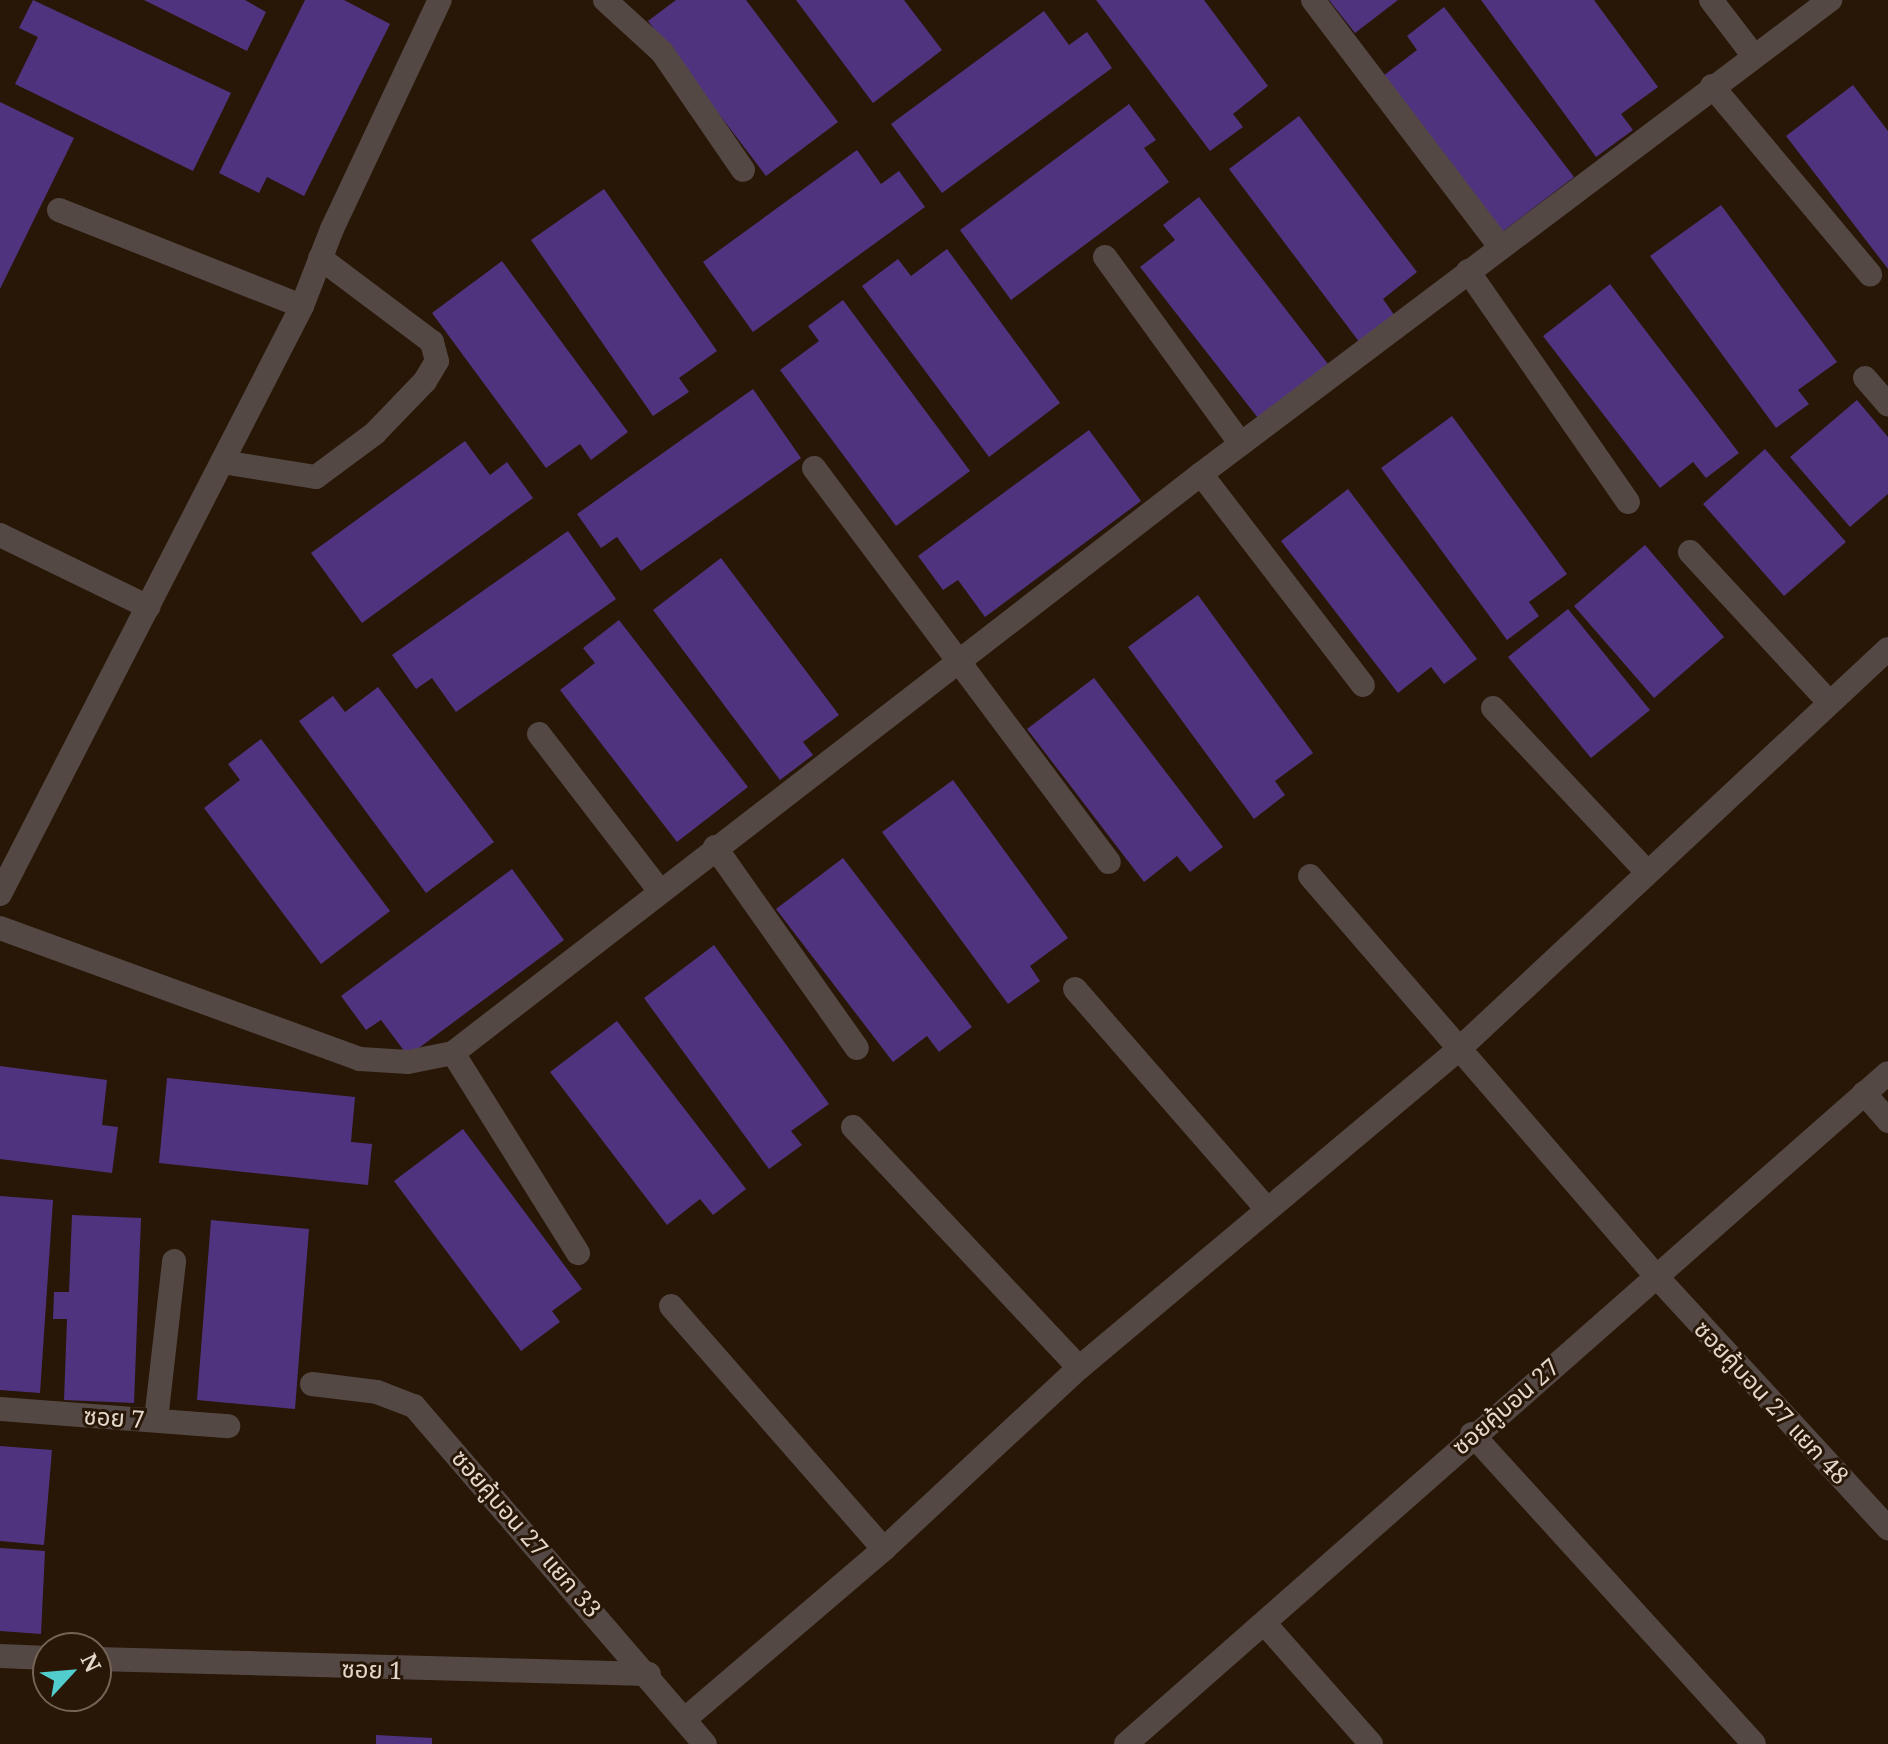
<!DOCTYPE html>
<meta charset="utf-8">
<style>
body{margin:0}
#map{position:relative;width:1888px;height:1744px;overflow:hidden;background:#281706;font-family:"Noto Serif","Noto Sans Thai",serif}
div>[style]{position:absolute}
.building>*{inset:0;background:#50337f}
.minor>*{height:24px;margin:-12px;padding:0 12px;transform-origin:12px;border-radius:12px;background:#544845}
span{translate:-50% -50%;white-space:nowrap;text-align:center;line-height:1.15;-webkit-text-stroke:6px #281706;paint-order:stroke}
.street-label{font-size:24px;color:#e4d8cd}
.north{position:absolute;left:32px;top:1632px;width:80px;height:80px;box-sizing:border-box;background:#281706;border:2px solid #736456;border-radius:50%;rotate:64deg;font-size:22px;font-weight:700;line-height:32px;text-align:center;color:#e4d8cd}
.north::after{content:'';display:block;margin:auto;width:28px;height:36px;background:#52cdcd;clip-path:polygon(50% 0,100% 100%,50% 72%,0 100%)}
</style>
<div id="map">
<div class="building">
<i style="clip-path:polygon(33px 0,231px 93px,193px 171px,15px 84px,38px 37px,19px 28px)"></i>
<i style="clip-path:polygon(144px 0,245px 0,266px 12px,247px 51px)"></i>
<i style="clip-path:polygon(305px 0,344px 0,390px 24px,304px 196px,267px 177px,259px 193px,219px 173px)"></i>
<i style="clip-path:polygon(676px 0,746px 0,838px 122px,766px 176px,648px 21px)"></i>
<i style="clip-path:polygon(796px 0,904px 0,942px 50px,873px 103px)"></i>
<i style="clip-path:polygon(1096px 0,1204px 0,1268px 86px,1233px 114px,1243px 127px,1210px 151px)"></i>
<i style="clip-path:polygon(1329px 0,1398px 0,1355px 33px)"></i>
<i style="clip-path:polygon(1481px 0,1594px 0,1658px 87px,1621px 114px,1633px 130px,1596px 157px)"></i>
<i style="clip-path:polygon(1444px 7px,1574px 177px,1502px 232px,1383px 76px,1417px 50px,1407px 36px)"></i>
<i style="clip-path:polygon(1044px 11px,1069px 45px,1087px 32px,1112px 68px,942px 193px,891px 124px)"></i>
<i style="clip-path:polygon(1853px 85px,1888px 131px,1888px 269px,1786px 136px)"></i>
<i style="clip-path:polygon(0 102px,74px 138px,0 289px)"></i>
<i style="clip-path:polygon(1129px 104px,1156px 140px,1144px 148px,1169px 182px,1011px 300px,960px 230px)"></i>
<i style="clip-path:polygon(1299px 116px,1417px 272px,1383px 299px,1395px 316px,1360px 343px,1229px 169px)"></i>
<i style="clip-path:polygon(857px 150px,881px 184px,899px 171px,925px 207px,753px 332px,703px 262px)"></i>
<i style="clip-path:polygon(604px 189px,717px 351px,679px 378px,689px 392px,653px 416px,531px 240px)"></i>
<i style="clip-path:polygon(1199px 197px,1328px 364px,1258px 418px,1140px 267px,1175px 240px,1163px 225px)"></i>
<i style="clip-path:polygon(1721px 205px,1837px 362px,1798px 390px,1809px 404px,1776px 428px,1650px 256px)"></i>
<i style="clip-path:polygon(947px 249px,1060px 403px,989px 457px,862px 286px,898px 259px,911px 276px)"></i>
<i style="clip-path:polygon(502px 261px,628px 432px,591px 460px,580px 444px,546px 468px,432px 313px)"></i>
<i style="clip-path:polygon(1610px 284px,1739px 453px,1706px 478px,1693px 462px,1660px 488px,1543px 336px)"></i>
<i style="clip-path:polygon(843px 300px,970px 471px,896px 526px,780px 370px,819px 341px,808px 326px)"></i>
<i style="clip-path:polygon(753px 389px,801px 458px,641px 571px,617px 537px,601px 548px,577px 514px)"></i>
<i style="clip-path:polygon(1857px 400px,1888px 437px,1888px 494px,1850px 527px,1790px 457px)"></i>
<i style="clip-path:polygon(1452px 416px,1567px 574px,1529px 602px,1539px 616px,1507px 640px,1381px 468px)"></i>
<i style="clip-path:polygon(1089px 430px,1141px 501px,985px 617px,958px 580px,943px 590px,918px 556px)"></i>
<i style="clip-path:polygon(465px 441px,490px 475px,507px 462px,533px 498px,362px 623px,311px 553px)"></i>
<i style="clip-path:polygon(1765px 449px,1846px 542px,1784px 596px,1703px 504px)"></i>
<i style="clip-path:polygon(1348px 489px,1477px 659px,1444px 684px,1431px 667px,1398px 693px,1281px 541px)"></i>
<i style="clip-path:polygon(568px 531px,616px 599px,456px 712px,432px 678px,416px 689px,392px 655px)"></i>
<i style="clip-path:polygon(1645px 545px,1724px 637px,1654px 698px,1574px 606px)"></i>
<i style="clip-path:polygon(721px 558px,839px 715px,803px 742px,813px 755px,780px 780px,653px 610px)"></i>
<i style="clip-path:polygon(1198px 595px,1313px 753px,1275px 781px,1285px 795px,1254px 819px,1128px 647px)"></i>
<i style="clip-path:polygon(1568px 609px,1650px 710px,1591px 758px,1508px 657px)"></i>
<i style="clip-path:polygon(619px 620px,748px 787px,677px 842px,560px 690px,595px 663px,583px 648px)"></i>
<i style="clip-path:polygon(1094px 678px,1223px 847px,1190px 872px,1177px 856px,1144px 882px,1027px 729px)"></i>
<i style="clip-path:polygon(378px 687px,494px 842px,426px 893px,299px 721px,333px 696px,345px 712px)"></i>
<i style="clip-path:polygon(261px 739px,390px 911px,321px 964px,204px 808px,240px 780px,228px 764px)"></i>
<i style="clip-path:polygon(953px 780px,1068px 938px,1030px 966px,1040px 981px,1008px 1004px,882px 832px)"></i>
<i style="clip-path:polygon(843px 858px,972px 1027px,939px 1052px,927px 1036px,893px 1062px,776px 909px)"></i>
<i style="clip-path:polygon(512px 869px,564px 940px,408px 1056px,381px 1020px,366px 1030px,341px 996px)"></i>
<i style="clip-path:polygon(714px 945px,829px 1104px,791px 1131px,802px 1145px,769px 1169px,644px 998px)"></i>
<i style="clip-path:polygon(617px 1021px,746px 1189px,713px 1215px,700px 1199px,667px 1225px,550px 1072px)"></i>
<i style="clip-path:polygon(0 1066px,107px 1080px,102px 1125px,118px 1127px,112px 1173px,0 1159px)"></i>
<i style="clip-path:polygon(167px 1078px,355px 1097px,351px 1142px,372px 1144px,368px 1185px,159px 1163px)"></i>
<i style="clip-path:polygon(463px 1129px,582px 1289px,552px 1311px,560px 1322px,521px 1351px,394px 1181px)"></i>
<i style="clip-path:polygon(0 1196px,53px 1200px,40px 1393px,0 1390px)"></i>
<i style="clip-path:polygon(72px 1215px,141px 1218px,134px 1403px,64px 1400px,67px 1319px,53px 1319px,54px 1292px,69px 1292px)"></i>
<i style="clip-path:polygon(211px 1220px,309px 1229px,295px 1409px,197px 1400px)"></i>
<i style="clip-path:polygon(0 1446px,52px 1450px,44px 1545px,0 1541px)"></i>
<i style="clip-path:polygon(0 1548px,45px 1551px,41px 1634px,0 1631px)"></i>
<i style="clip-path:polygon(376px 1735px,432px 1738px,432px 1744px,376px 1744px)"></i>
</div>
<div class="minor">
<i style="left:605px;top:0;width:77px;rotate:42.4deg"></i>
<i style="left:662px;top:52px;width:143px;rotate:55.5deg"></i>
<i style="left:1313px;top:0;width:309px;rotate:52.8deg"></i>
<i style="left:1711px;top:0;width:69px;rotate:52.6deg"></i>
<i style="left:1712px;top:86px;width:246px;rotate:50deg"></i>
<i style="left:59px;top:210px;width:261px;rotate:21.6deg"></i>
<i style="left:1105px;top:257px;width:231px;rotate:54deg"></i>
<i style="left:1468px;top:271px;width:281px;rotate:55.3deg"></i>
<i style="left:1865px;top:378px;width:35px;rotate:49deg"></i>
<i style="left:222px;top:462px;width:95px;rotate:9.1deg"></i>
<i style="left:316px;top:477px;width:74px;rotate:-36.7deg"></i>
<i style="left:375px;top:433px;width:72px;rotate:-46.1deg"></i>
<i style="left:425px;top:381px;width:23px;rotate:-59deg"></i>
<i style="left:437px;top:361px;width:20px;rotate:-105deg"></i>
<i style="left:432px;top:342px;width:140px;rotate:-143.1deg"></i>
<i style="left:814px;top:468px;width:492px;rotate:53.2deg"></i>
<i style="left:1201px;top:474px;width:266px;rotate:52.5deg"></i>
<i style="left:0;top:535px;width:165px;rotate:25.9deg"></i>
<i style="left:1690px;top:552px;width:203px;rotate:47.2deg"></i>
<i style="left:1493px;top:708px;width:225px;rotate:46.8deg"></i>
<i style="left:539px;top:734px;width:197px;rotate:52.4deg"></i>
<i style="left:715px;top:847px;width:246px;rotate:54.8deg"></i>
<i style="left:1310px;top:876px;width:529px;rotate:49.14deg"></i>
<i style="left:1656px;top:1276px;width:343px;rotate:47.4deg"></i>
<i style="left:0;top:894px;width:661px;rotate:-62.81deg"></i>
<i style="left:302px;top:306px;width:83px;rotate:-68.7deg"></i>
<i style="left:332px;top:229px;width:253px;rotate:-64.8deg"></i>
<i style="left:0;top:928px;width:383px;rotate:20deg"></i>
<i style="left:360px;top:1059px;width:48px;rotate:3.6deg"></i>
<i style="left:408px;top:1062px;width:46px;rotate:-11.3deg"></i>
<i style="left:453px;top:1053px;width:946px;rotate:-37.74deg"></i>
<i style="left:1201px;top:474px;width:788px;rotate:-37deg"></i>
<i style="left:1075px;top:989px;width:291px;rotate:48.9deg"></i>
<i style="left:453px;top:1053px;width:236px;rotate:58deg"></i>
<i style="left:1864px;top:1093px;width:37px;rotate:49deg"></i>
<i style="left:853px;top:1127px;width:330px;rotate:46.8deg"></i>
<i style="left:671px;top:1306px;width:323px;rotate:48.8deg"></i>
<i style="left:312px;top:1384px;width:65px;rotate:7deg"></i>
<i style="left:377px;top:1392px;width:40px;rotate:21deg"></i>
<i style="left:414px;top:1406px;width:446px;rotate:49.3deg"></i>
<i style="left:0;top:1409px;width:229px;rotate:4.3deg"></i>
<i style="left:156px;top:1420px;width:160px;rotate:-83.5deg"></i>
<i style="left:1472px;top:1434px;width:419px;rotate:47.7deg"></i>
<i style="left:1265px;top:1624px;width:160px;rotate:48.5deg"></i>
<i style="left:0;top:1656px;width:48px;rotate:2.4deg"></i>
<i style="left:96px;top:1659px;width:553px;rotate:1.55deg"></i>
<i style="left:685px;top:1719px;width:262px;rotate:-40.5deg"></i>
<i style="left:884px;top:1549px;width:266px;rotate:-42.9deg"></i>
<i style="left:1079px;top:1368px;width:493px;rotate:-40deg"></i>
<i style="left:1457px;top:1051px;width:589px;rotate:-43.01deg"></i>
<i style="left:1126px;top:1744px;width:1015px;rotate:-41.37deg"></i>
</div>
<div class="street-label">
<span style="left:1772px;top:1402px;rotate:47deg">ซอยคู้บอน 27 แยก 48</span>
<span style="left:1505px;top:1406px;rotate:-41deg">ซอยคู้บอน 27</span>
<span style="left:114px;top:1417px;rotate:4deg">ซอย 7</span>
<span style="left:527px;top:1533px;rotate:49deg">ซอยคู้บอน 27 แยก 33</span>
<span style="left:372px;top:1669px;rotate:2deg">ซอย 1</span>
</div>
<div class="north">N</div>
</div>
